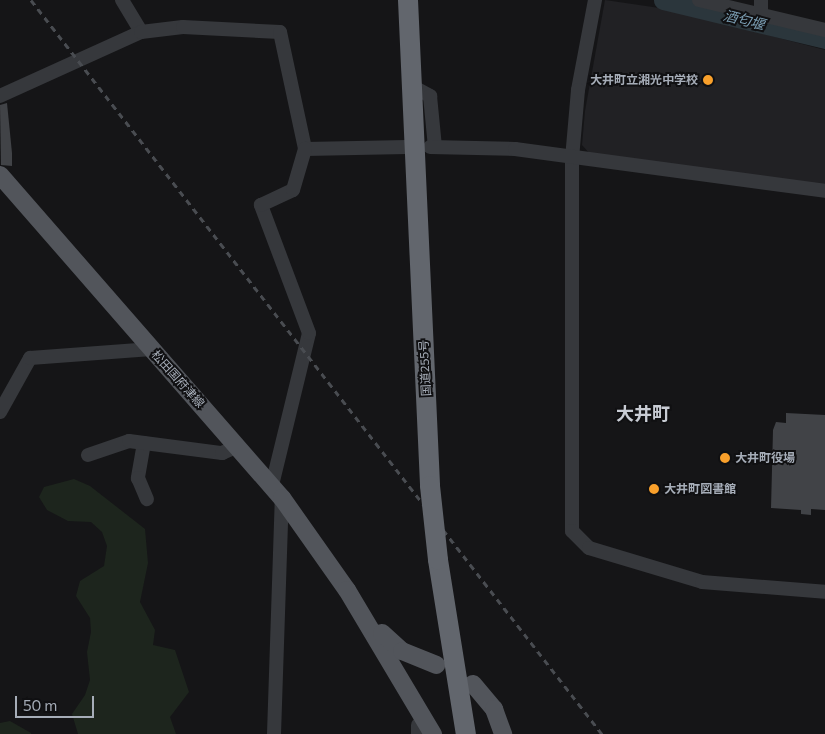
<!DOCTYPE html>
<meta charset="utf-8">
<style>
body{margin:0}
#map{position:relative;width:825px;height:734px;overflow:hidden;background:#151517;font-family:Commissioner,"Noto Sans JP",sans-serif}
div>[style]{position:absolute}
.built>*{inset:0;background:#212124}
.green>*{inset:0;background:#1d251d}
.river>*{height:19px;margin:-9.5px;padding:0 9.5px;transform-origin:9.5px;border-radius:9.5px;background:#2b363c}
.building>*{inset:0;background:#414347}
.minor>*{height:14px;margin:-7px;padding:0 7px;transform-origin:7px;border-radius:7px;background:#36383c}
.major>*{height:18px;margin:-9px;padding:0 9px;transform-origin:9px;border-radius:9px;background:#52555b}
.highway>*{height:20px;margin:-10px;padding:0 10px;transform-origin:10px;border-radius:10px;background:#62666d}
.rail>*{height:3px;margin-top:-1.5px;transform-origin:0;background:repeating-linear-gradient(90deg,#494c51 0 6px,transparent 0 11px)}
.highway-bridge>*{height:20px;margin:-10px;padding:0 10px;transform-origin:10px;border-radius:10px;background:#62666d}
.dots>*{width:14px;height:14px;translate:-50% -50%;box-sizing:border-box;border:2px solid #101012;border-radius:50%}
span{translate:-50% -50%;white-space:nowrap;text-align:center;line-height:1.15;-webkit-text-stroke:4px #101012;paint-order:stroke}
.poi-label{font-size:12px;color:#a6adb8;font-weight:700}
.right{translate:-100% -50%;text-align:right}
.left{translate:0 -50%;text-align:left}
.street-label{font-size:12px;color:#a6adb8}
.water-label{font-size:14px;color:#7c9fb4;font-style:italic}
.district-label{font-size:18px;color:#c8ccd4;font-weight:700}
.scale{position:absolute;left:15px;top:696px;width:79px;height:22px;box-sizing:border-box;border:2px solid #a6adb8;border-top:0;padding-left:6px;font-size:15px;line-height:18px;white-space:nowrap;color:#a6adb8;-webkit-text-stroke:4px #101012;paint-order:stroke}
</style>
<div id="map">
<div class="built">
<i style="clip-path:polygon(605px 0,673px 10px,825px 50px,825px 186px,590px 154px,582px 145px,585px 111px)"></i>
</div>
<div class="green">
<i style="clip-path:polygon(74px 479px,90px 486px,145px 529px,148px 563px,140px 602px,155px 630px,153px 645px,175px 650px,189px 692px,170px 717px,176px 734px,78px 734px,72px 714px,85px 695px,90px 680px,87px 652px,91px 632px,90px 618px,76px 596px,80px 581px,104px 566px,107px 546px,102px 532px,91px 522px,68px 521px,47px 510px,39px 497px,44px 487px)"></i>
<i style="clip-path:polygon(10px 721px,31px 733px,31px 734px,0 734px,0 723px)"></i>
</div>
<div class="river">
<i style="left:663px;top:0;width:167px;rotate:13.5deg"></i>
</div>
<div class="building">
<i style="clip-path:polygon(7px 103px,12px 153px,12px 166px,1px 165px,0 105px)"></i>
<i style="clip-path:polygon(786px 413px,825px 415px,825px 510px,811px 509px,811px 515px,801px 514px,801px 510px,771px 508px,773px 430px,776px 422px,786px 423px)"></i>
</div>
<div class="minor">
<i style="left:122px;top:0;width:37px;rotate:59deg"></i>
<i style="left:595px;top:0;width:92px;rotate:100.7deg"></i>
<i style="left:578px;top:90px;width:68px;rotate:95deg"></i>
<i style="left:572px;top:158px;width:373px;rotate:90deg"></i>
<i style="left:572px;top:531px;width:24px;rotate:45deg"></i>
<i style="left:589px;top:548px;width:118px;rotate:16.7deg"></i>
<i style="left:702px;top:582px;width:123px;rotate:4.6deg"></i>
<i style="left:699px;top:0;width:130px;rotate:13.4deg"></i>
<i style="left:761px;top:14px;width:14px;rotate:-90deg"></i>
<i style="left:412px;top:86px;width:21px;rotate:29deg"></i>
<i style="left:430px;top:96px;width:51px;rotate:84.4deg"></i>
<i style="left:0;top:96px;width:155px;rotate:-24.4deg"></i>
<i style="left:141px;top:32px;width:42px;rotate:-6.8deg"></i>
<i style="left:183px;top:27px;width:97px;rotate:3deg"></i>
<i style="left:280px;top:32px;width:120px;rotate:77.9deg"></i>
<i style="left:305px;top:149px;width:102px;rotate:-1.1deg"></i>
<i style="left:430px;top:147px;width:85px;rotate:1.3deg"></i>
<i style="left:515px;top:149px;width:313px;rotate:7.7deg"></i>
<i style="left:0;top:412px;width:62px;rotate:-60.9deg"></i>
<i style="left:30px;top:358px;width:122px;rotate:-4.2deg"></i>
<i style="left:144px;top:443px;width:36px;rotate:100deg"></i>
<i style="left:138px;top:478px;width:23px;rotate:67deg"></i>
<i style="left:88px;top:455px;width:43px;rotate:-18.9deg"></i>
<i style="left:129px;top:441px;width:94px;rotate:7.4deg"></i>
<i style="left:222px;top:453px;width:17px;rotate:-24deg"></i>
<i style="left:272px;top:485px;width:156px;rotate:-76.3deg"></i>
<i style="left:309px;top:333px;width:137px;rotate:-110.6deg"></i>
<i style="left:261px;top:205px;width:35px;rotate:-25deg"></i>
<i style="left:293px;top:190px;width:43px;rotate:-73.7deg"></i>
<i style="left:274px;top:734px;width:236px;rotate:-88.1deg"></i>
<i style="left:418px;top:734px;width:9px;rotate:-90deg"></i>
</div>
<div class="major">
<i style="left:0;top:175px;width:429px;rotate:48.9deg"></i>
<i style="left:282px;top:498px;width:113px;rotate:54.8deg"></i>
<i style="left:347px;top:590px;width:168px;rotate:59.2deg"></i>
<i style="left:382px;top:633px;width:27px;rotate:42deg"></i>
<i style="left:402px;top:651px;width:37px;rotate:22deg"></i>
<i style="left:473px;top:684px;width:33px;rotate:50deg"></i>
<i style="left:494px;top:709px;width:27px;rotate:70deg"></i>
</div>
<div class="highway">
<i style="left:408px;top:0;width:486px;rotate:87.4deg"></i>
<i style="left:438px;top:560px;width:176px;rotate:80.9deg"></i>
</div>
<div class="rail">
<i style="left:31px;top:0;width:930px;rotate:52.12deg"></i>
</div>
<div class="highway-bridge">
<i style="left:430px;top:486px;width:74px;rotate:83.8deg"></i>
</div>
<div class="dots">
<i style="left:708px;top:80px;background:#f9a02b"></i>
<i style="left:725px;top:458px;background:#f9a02b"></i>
<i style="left:654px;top:489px;background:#f9a02b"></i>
</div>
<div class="poi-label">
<span class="right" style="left:698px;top:80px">大井町立湘光中学校</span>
<span class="left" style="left:735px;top:458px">大井町役場</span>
<span class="left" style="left:664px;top:489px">大井町図書館</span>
</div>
<div class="street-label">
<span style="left:425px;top:368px;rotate:-93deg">国道255号</span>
<span style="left:178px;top:379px;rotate:48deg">松田国府津線</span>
</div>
<div class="water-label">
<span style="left:744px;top:20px;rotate:14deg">酒匂堰</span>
</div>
<div class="district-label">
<span style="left:643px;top:413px">大井町</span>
</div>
<div class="scale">50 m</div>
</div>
